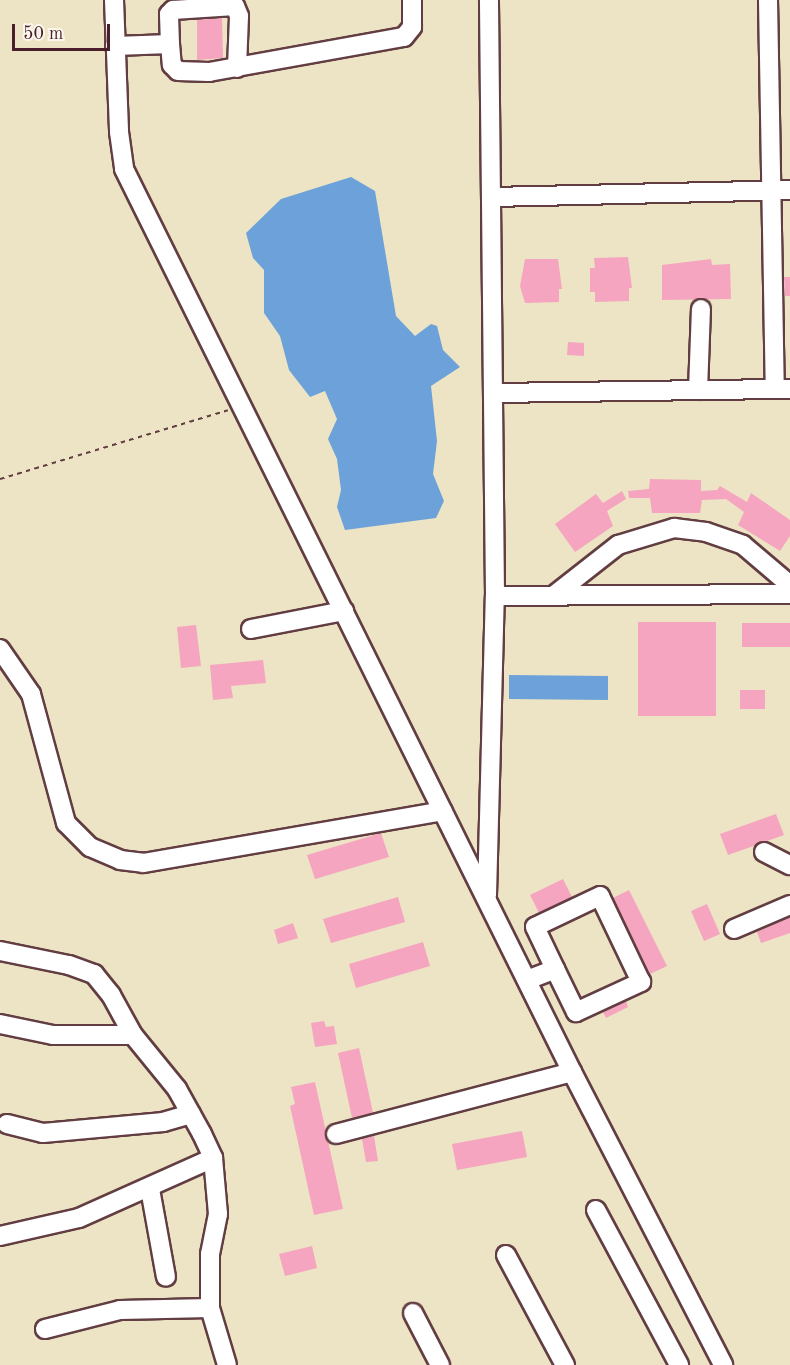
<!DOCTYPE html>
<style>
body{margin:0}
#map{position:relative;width:790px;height:1365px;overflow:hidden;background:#ece4c4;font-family:"Old Standard TT",serif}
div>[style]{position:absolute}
.water>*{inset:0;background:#6ca2d9}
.building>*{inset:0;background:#f5a5bf}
.path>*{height:2px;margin-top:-1px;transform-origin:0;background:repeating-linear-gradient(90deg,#623d42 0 4.5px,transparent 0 9px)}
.roads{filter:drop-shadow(2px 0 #623d42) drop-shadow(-2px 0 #623d42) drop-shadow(0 2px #623d42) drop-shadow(0 -2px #623d42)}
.minor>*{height:18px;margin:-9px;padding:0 9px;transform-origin:9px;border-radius:9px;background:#fff}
span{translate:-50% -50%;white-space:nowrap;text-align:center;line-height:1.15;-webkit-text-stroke:4.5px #fbf7ec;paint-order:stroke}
.scale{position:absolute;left:12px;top:24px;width:98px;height:27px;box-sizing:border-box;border:3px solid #4a1f2b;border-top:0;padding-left:8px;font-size:18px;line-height:21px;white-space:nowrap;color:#4a1f2b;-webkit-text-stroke:4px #fbf7ec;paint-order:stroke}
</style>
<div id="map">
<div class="water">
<i style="clip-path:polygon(351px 177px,375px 191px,396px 316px,415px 336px,431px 324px,437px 326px,443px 350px,460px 367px,431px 386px,437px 441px,433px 474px,444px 501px,436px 518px,345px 530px,337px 507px,341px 490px,337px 459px,328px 439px,337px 419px,325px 391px,310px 397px,289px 370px,280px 336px,264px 313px,264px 270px,253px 258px,246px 233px,281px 199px)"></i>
<i style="clip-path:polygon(509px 675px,608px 676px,608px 700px,509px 699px)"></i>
</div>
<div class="building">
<i style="clip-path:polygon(222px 18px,223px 58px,197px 60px,197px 20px)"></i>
<i style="clip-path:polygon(628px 257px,632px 288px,629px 288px,629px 301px,595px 302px,595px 292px,590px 292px,590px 268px,595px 268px,594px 258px)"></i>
<i style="clip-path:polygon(525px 259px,558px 259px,562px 289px,559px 289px,559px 302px,525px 303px,520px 286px)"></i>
<i style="clip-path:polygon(711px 259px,712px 265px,730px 264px,731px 299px,662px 300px,662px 265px)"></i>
<i style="clip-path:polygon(784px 277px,790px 277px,790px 296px,785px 296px)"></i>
<i style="clip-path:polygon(568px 342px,584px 343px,584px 356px,567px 355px)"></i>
<i style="clip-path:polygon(650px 479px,701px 480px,701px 491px,717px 490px,720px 486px,747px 502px,751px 493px,790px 520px,790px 536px,780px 551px,738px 525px,744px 512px,726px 499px,702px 500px,700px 513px,652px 513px,650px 498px,629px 498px,628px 491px,649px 489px)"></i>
<i style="clip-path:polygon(622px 491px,626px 499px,607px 511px,613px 526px,575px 552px,555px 524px,596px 494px,603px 503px)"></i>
<i style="clip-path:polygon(638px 622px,716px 622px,716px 716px,638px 716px)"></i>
<i style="clip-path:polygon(742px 623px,790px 623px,790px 647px,742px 647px)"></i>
<i style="clip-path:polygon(196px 625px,201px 666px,181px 668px,177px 627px)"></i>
<i style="clip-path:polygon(263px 660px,266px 683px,231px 686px,233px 698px,213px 700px,210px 665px)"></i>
<i style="clip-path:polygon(740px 690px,765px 690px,765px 709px,740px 709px)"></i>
<i style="clip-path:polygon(776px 814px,784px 835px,728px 855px,720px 834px)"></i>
<i style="clip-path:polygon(381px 833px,389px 857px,315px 879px,307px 855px)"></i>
<i style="clip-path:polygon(563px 879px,572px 897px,539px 913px,530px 895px)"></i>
<i style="clip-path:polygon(629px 890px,667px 966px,650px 974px,613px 898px)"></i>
<i style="clip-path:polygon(398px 897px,405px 922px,331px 943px,323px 919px)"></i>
<i style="clip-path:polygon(707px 904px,720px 934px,704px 941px,691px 911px)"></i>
<i style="clip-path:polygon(790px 917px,790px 933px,761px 943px,757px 932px)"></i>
<i style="clip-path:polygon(293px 923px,298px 938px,278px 944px,274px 930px)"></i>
<i style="clip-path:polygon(423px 942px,430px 966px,356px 988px,349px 964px)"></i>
<i style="clip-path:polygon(626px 1001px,628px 1007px,606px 1018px,603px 1012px)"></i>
<i style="clip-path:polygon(324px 1021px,326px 1027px,334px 1026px,337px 1044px,315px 1047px,311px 1023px)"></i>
<i style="clip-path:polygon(359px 1048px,373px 1113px,352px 1118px,338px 1053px)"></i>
<i style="clip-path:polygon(315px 1082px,343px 1209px,314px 1215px,290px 1106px,295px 1104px,291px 1087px)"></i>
<i style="clip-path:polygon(522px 1131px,527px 1157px,457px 1170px,452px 1144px)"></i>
<i style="clip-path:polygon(374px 1136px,378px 1161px,366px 1162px,362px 1139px)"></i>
<i style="clip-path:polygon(312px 1246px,317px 1268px,285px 1276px,279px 1254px)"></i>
</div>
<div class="path">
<i style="left:0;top:479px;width:238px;rotate:-16.8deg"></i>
</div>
<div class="roads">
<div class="minor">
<i style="left:114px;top:0;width:132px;rotate:87.8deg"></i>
<i style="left:119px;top:132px;width:37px;rotate:82deg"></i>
<i style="left:124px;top:169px;width:1008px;rotate:63.61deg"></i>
<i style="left:572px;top:1072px;width:330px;rotate:62.7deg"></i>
<i style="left:768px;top:0;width:389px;rotate:89deg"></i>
<i style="left:170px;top:44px;width:30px;rotate:-92deg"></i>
<i style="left:169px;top:14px;width:6px;rotate:-45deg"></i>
<i style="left:173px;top:10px;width:62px;rotate:-3.7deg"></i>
<i style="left:235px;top:6px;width:11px;rotate:68deg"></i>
<i style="left:239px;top:16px;width:52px;rotate:92.2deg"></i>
<i style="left:115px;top:46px;width:55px;rotate:-2.1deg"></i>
<i style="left:170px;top:44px;width:21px;rotate:85deg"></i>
<i style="left:172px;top:65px;width:8px;rotate:45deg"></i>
<i style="left:178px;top:71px;width:31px;rotate:2deg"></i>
<i style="left:209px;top:72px;width:198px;rotate:-10.2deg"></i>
<i style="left:404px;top:37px;width:13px;rotate:-51deg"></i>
<i style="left:412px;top:27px;width:27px;rotate:-90deg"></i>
<i style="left:491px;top:197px;width:299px;rotate:-1.3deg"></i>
<i style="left:698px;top:390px;width:81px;rotate:-87.9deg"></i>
<i style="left:493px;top:393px;width:297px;rotate:-0.8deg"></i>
<i style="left:495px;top:596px;width:295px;rotate:-0.4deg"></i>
<i style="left:553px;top:596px;width:83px;rotate:-38.1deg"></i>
<i style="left:618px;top:545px;width:59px;rotate:-16.9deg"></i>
<i style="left:674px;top:528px;width:32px;rotate:7deg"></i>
<i style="left:706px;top:532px;width:39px;rotate:19deg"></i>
<i style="left:743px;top:545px;width:62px;rotate:40.4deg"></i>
<i style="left:251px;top:629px;width:95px;rotate:-11deg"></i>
<i style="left:0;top:649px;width:55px;rotate:55.4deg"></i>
<i style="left:31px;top:694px;width:134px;rotate:74.8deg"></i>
<i style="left:66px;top:823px;width:34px;rotate:45deg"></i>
<i style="left:90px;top:847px;width:33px;rotate:23deg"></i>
<i style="left:120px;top:860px;width:23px;rotate:7deg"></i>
<i style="left:143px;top:863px;width:304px;rotate:-9.8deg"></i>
<i style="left:764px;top:852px;width:29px;rotate:27deg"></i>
<i style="left:487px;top:895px;width:299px;rotate:-88.5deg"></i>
<i style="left:495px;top:596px;width:596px;rotate:-90.58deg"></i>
<i style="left:734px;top:929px;width:61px;rotate:-23.2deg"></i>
<i style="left:0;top:951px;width:70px;rotate:11.5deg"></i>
<i style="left:69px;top:965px;width:27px;rotate:20deg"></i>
<i style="left:94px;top:974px;width:27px;rotate:51deg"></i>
<i style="left:111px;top:995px;width:46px;rotate:61.2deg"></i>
<i style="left:133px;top:1035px;width:70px;rotate:50.8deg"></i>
<i style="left:177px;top:1089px;width:51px;rotate:60.9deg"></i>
<i style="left:202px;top:1134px;width:26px;rotate:65deg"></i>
<i style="left:213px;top:1158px;width:56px;rotate:84.9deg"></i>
<i style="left:218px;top:1214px;width:41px;rotate:101.3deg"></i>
<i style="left:210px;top:1254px;width:54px;rotate:90deg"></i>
<i style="left:210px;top:1308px;width:59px;rotate:73.4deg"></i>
<i style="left:527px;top:980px;width:30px;rotate:-21deg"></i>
<i style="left:555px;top:969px;width:48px;rotate:64deg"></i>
<i style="left:576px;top:1012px;width:72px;rotate:-24.8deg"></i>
<i style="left:641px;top:982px;width:95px;rotate:-115.5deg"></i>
<i style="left:600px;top:896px;width:72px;rotate:154.5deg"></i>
<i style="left:535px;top:927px;width:47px;rotate:64.5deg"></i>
<i style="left:0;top:1024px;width:54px;rotate:11.7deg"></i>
<i style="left:53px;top:1035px;width:80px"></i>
<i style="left:7px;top:1124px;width:37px;rotate:14deg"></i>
<i style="left:43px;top:1133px;width:121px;rotate:-5.2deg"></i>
<i style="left:163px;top:1122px;width:29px;rotate:-16deg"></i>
<i style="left:336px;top:1134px;width:244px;rotate:-14.7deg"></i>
<i style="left:150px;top:1189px;width:89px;rotate:79.7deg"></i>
<i style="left:596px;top:1210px;width:176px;rotate:61.8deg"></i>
<i style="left:0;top:1236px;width:81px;rotate:-12.8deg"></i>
<i style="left:79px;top:1218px;width:147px;rotate:-24.1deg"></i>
<i style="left:506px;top:1255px;width:125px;rotate:61.8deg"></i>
<i style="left:413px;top:1313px;width:59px;rotate:62.6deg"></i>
<i style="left:45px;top:1329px;width:77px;rotate:-14.2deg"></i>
<i style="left:120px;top:1310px;width:90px;rotate:-1.3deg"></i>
</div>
</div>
<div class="scale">50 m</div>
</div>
